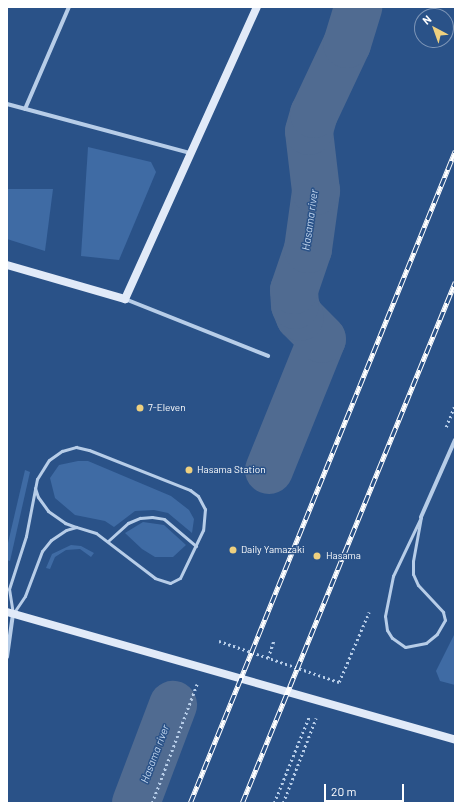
<!DOCTYPE html>
<style>
body{margin:0}
#map{position:relative;width:462px;height:810px;overflow:hidden;background:#2a5288;font-family:Barlow,sans-serif}
div>[style]{position:absolute}
.green>*{inset:0;background:#3f6ba4}
.river>*{height:48px;margin:-24px;padding:0 24px;transform-origin:24px;border-radius:24px;background:#506b91}
.path>*{height:2.5px;margin-top:-1.25px;transform-origin:0;background:repeating-linear-gradient(90deg,#b7cde8 0 2px,transparent 0 5px)}
.lane>*{height:3px;margin:-1.5px;padding:0 1.5px;transform-origin:1.5px;border-radius:1.5px;background:#b7cde8}
.street>*{height:4px;margin:-2px;padding:0 2px;transform-origin:2px;border-radius:2px;background:#b7cde8}
.secondary>*{height:8px;margin:-4px;padding:0 4px;transform-origin:4px;border-radius:4px;background:#e1eaf8}
.rail>*{height:4.5px;margin-top:-2.25px;transform-origin:0;background:repeating-linear-gradient(90deg,#2a5288 0 9px,#fff 0 18px);box-sizing:border-box;border-block:1px solid #fff}
.dots>*{width:11px;height:11px;translate:-50% -50%;box-sizing:border-box;border:2px solid #2a5288;border-radius:50%}
span{translate:-50% -50%;white-space:nowrap;text-align:center;line-height:1.15;-webkit-text-stroke:3px #2a5288;paint-order:stroke}
.poi-label{font-size:10px;color:#fff}
.left{translate:0 -50%;text-align:left}
.water-label{font-size:11px;color:#c3d7ef;font-style:italic}
.frame{position:absolute;inset:0;border:8px solid #fff;pointer-events:none}
.north{position:absolute;left:414px;top:8px;width:40px;height:40px;box-sizing:border-box;background:#2a5288;border:1px solid #7f97b8;border-radius:50%;rotate:319deg;font-size:11px;font-weight:700;line-height:16px;text-align:center;color:#fff}
.north::after{content:'';display:block;margin:auto;width:14px;height:18px;background:#eed07f;clip-path:polygon(50% 0,100% 100%,50% 72%,0 100%)}
.scale{position:absolute;left:324px;top:784px;width:80px;height:18px;box-sizing:border-box;border:2px solid #fff;border-top:0;padding-left:5px;font-size:12px;line-height:14px;white-space:nowrap;color:#fff;-webkit-text-stroke:3px #2a5288;paint-order:stroke}
</style>
<div id="map">
<div class="green">
<i style="clip-path:polygon(88px 147px,151px 162px,156px 172px,119px 260px,81px 256px)"></i>
<i style="clip-path:polygon(7px 189px,53px 189px,45px 251px,7px 239px)"></i>
<i style="clip-path:polygon(78px 461px,88px 461px,171px 496px,189px 510px,194px 519px,192px 533px,168px 513px,154px 510px,135px 511px,114px 527px,105px 521px,75px 515px,55px 498px,50px 478px,59px 465px)"></i>
<i style="clip-path:polygon(25px 470px,30px 472px,10px 561px,7px 560px,8px 543px)"></i>
<i style="clip-path:polygon(143px 522px,164px 525px,186px 545px,173px 557px,155px 557px,142px 549px,125px 533px)"></i>
<i style="clip-path:polygon(71px 545px,81px 546px,94px 553px,91px 557px,80px 549px,66px 550px,55px 557px,50px 569px,46px 568px,52px 554px)"></i>
<i style="clip-path:polygon(455px 633px,455px 685px,440px 681px,436px 671px)"></i>
</div>
<div class="river">
<i style="left:269px;top:470px;width:141px;rotate:-68deg"></i>
<i style="left:322px;top:339px;width:31px;rotate:-135deg"></i>
<i style="left:300px;top:317px;width:13px;rotate:-113deg"></i>
<i style="left:295px;top:305px;width:15px;rotate:-94deg"></i>
<i style="left:294px;top:290px;width:43px;rotate:-71.1deg"></i>
<i style="left:308px;top:249px;width:59px;rotate:-82.1deg"></i>
<i style="left:316px;top:191px;width:60px;rotate:-96.7deg"></i>
<i style="left:309px;top:131px;width:18px;rotate:-74deg"></i>
<i style="left:314px;top:114px;width:77px;rotate:-64.8deg"></i>
<i style="left:347px;top:44px;width:39px;rotate:-73deg"></i>
<i style="left:136px;top:803px;width:105px;rotate:-69.3deg"></i>
</div>
<div class="path">
<i style="left:446px;top:427px;width:24px;rotate:-68deg"></i>
<i style="left:219px;top:641px;width:127px;rotate:18.9deg"></i>
<i style="left:339px;top:682px;width:76px;rotate:-66.8deg"></i>
<i style="left:268px;top:658px;width:19px;rotate:-72deg"></i>
<i style="left:152px;top:803px;width:127px;rotate:-69.3deg"></i>
<i style="left:274px;top:803px;width:93px;rotate:-67.9deg"></i>
<i style="left:283px;top:803px;width:91px;rotate:-68.8deg"></i>
</div>
<div class="lane">
<i style="left:76px;top:447px;width:13px;rotate:13deg"></i>
<i style="left:89px;top:450px;width:109px;rotate:21.6deg"></i>
<i style="left:190px;top:490px;width:10px;rotate:37deg"></i>
<i style="left:198px;top:496px;width:15px;rotate:62deg"></i>
<i style="left:205px;top:509px;width:21px;rotate:95deg"></i>
<i style="left:203px;top:530px;width:53px;rotate:115.6deg"></i>
<i style="left:180px;top:578px;width:11px;rotate:153deg"></i>
<i style="left:170px;top:583px;width:16px;rotate:-162deg"></i>
<i style="left:155px;top:578px;width:74px;rotate:-142.7deg"></i>
<i style="left:96px;top:533px;width:21px;rotate:-163deg"></i>
<i style="left:76px;top:527px;width:10px;rotate:163deg"></i>
<i style="left:66px;top:530px;width:18px;rotate:146deg"></i>
<i style="left:51px;top:540px;width:14px;rotate:129deg"></i>
<i style="left:42px;top:551px;width:48px;rotate:110.7deg"></i>
<i style="left:25px;top:596px;width:22px;rotate:124deg"></i>
<i style="left:13px;top:614px;width:25px;rotate:-99deg"></i>
<i style="left:9px;top:589px;width:56px;rotate:-72.2deg"></i>
<i style="left:26px;top:536px;width:58px;rotate:-79.1deg"></i>
<i style="left:37px;top:479px;width:22px;rotate:-58deg"></i>
<i style="left:49px;top:460px;width:16px;rotate:-35deg"></i>
<i style="left:62px;top:451px;width:15px;rotate:-16deg"></i>
<i style="left:35px;top:488px;width:9px;rotate:72deg"></i>
<i style="left:38px;top:497px;width:17px;rotate:54deg"></i>
<i style="left:48px;top:511px;width:21px;rotate:35deg"></i>
<i style="left:65px;top:523px;width:12px;rotate:20deg"></i>
<i style="left:421px;top:517px;width:45px;rotate:100.3deg"></i>
<i style="left:413px;top:561px;width:13px;rotate:90deg"></i>
<i style="left:413px;top:574px;width:12px;rotate:66deg"></i>
<i style="left:418px;top:585px;width:37px;rotate:47deg"></i>
<i style="left:443px;top:612px;width:8px;rotate:76deg"></i>
<i style="left:445px;top:620px;width:16px;rotate:120deg"></i>
<i style="left:437px;top:634px;width:14px;rotate:141deg"></i>
<i style="left:426px;top:643px;width:21px;rotate:169deg"></i>
<i style="left:405px;top:647px;width:16px;rotate:-145deg"></i>
<i style="left:392px;top:638px;width:9px;rotate:-122deg"></i>
<i style="left:387px;top:630px;width:14px;rotate:-98deg"></i>
<i style="left:385px;top:616px;width:41px;rotate:-78.7deg"></i>
<i style="left:393px;top:576px;width:65px;rotate:-64.6deg"></i>
<i style="left:108px;top:541px;width:27px;rotate:-42deg"></i>
<i style="left:128px;top:523px;width:13px;rotate:-23deg"></i>
<i style="left:140px;top:518px;width:12px;rotate:-5deg"></i>
<i style="left:152px;top:517px;width:12px;rotate:9deg"></i>
<i style="left:164px;top:519px;width:42px;rotate:40.2deg"></i>
</div>
<div class="street">
<i style="left:7px;top:104px;width:189px;rotate:15deg"></i>
<i style="left:25px;top:109px;width:111px;rotate:-66.7deg"></i>
<i style="left:125px;top:299px;width:154px;rotate:21.7deg"></i>
<i style="left:421px;top:517px;width:84px;rotate:-66.2deg"></i>
<i style="left:7px;top:657px;width:43px;rotate:-82.1deg"></i>
</div>
<div class="secondary">
<i style="left:7px;top:265px;width:123px;rotate:16.1deg"></i>
<i style="left:125px;top:299px;width:320px;rotate:-65.7deg"></i>
<i style="left:7px;top:612px;width:466px;rotate:15.9deg"></i>
</div>
<div class="rail">
<i style="left:190px;top:803px;width:704px;rotate:-67.88deg"></i>
<i style="left:242px;top:803px;width:563px;rotate:-67.76deg"></i>
</div>
<div class="dots">
<i style="left:140px;top:408px;background:#eed07f"></i>
<i style="left:189px;top:470px;background:#eed07f"></i>
<i style="left:233px;top:550px;background:#eed07f"></i>
<i style="left:317px;top:556px;background:#eed07f"></i>
</div>
<div class="poi-label">
<span class="left" style="left:148px;top:408px">7-Eleven</span>
<span class="left" style="left:197px;top:470px">Hasama Station</span>
<span class="left" style="left:241px;top:550px">Daily Yamazaki</span>
<span class="left" style="left:326px;top:556px">Hasama</span>
</div>
<div class="water-label">
<span style="left:310px;top:220px;rotate:-82deg">Hasama river</span>
<span style="left:155px;top:754px;rotate:-69deg">Hasama river</span>
</div>
<div class="frame"></div>
<div class="north">N</div>
<div class="scale">20 m</div>
</div>
